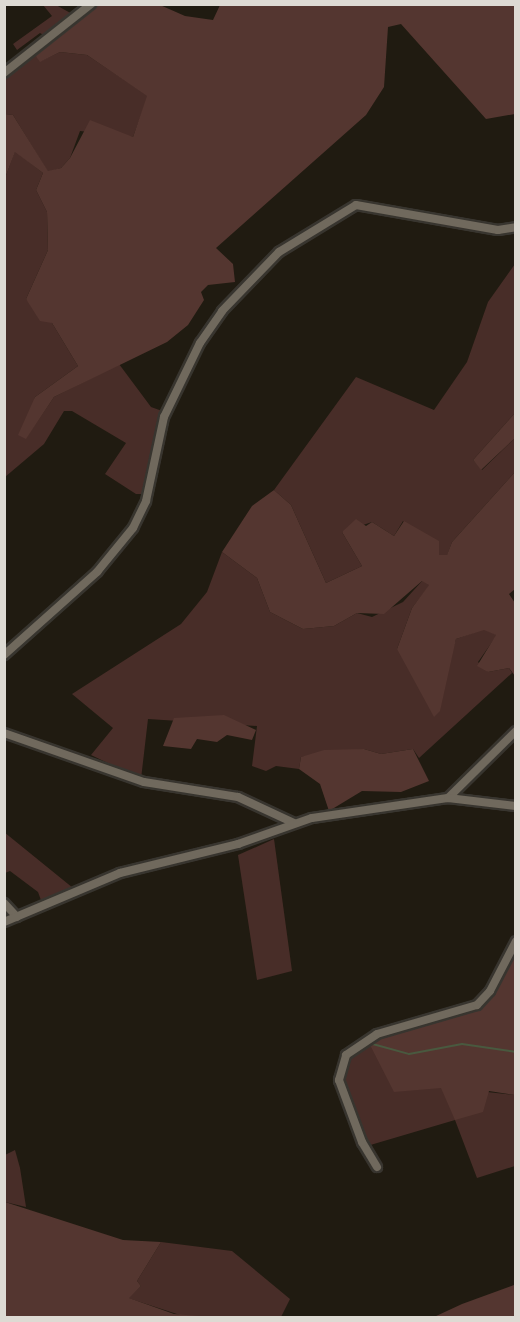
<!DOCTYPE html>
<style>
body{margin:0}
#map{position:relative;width:520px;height:1322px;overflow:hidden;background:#201b11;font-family:Karla,sans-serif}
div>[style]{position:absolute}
.green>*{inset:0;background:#482d28}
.forest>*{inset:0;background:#543630}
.stream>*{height:2px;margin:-1px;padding:0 1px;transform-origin:1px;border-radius:1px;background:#49593f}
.roads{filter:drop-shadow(2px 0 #38352f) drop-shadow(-2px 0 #38352f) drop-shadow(0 2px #38352f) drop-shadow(0 -2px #38352f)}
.minor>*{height:8px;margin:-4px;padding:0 4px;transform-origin:4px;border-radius:4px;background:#70695d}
span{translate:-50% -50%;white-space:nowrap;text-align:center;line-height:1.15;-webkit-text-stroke:5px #201b11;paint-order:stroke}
.frame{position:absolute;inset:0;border:6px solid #dddad3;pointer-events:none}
</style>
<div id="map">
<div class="green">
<i style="clip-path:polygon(43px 5px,56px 5px,74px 15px,47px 37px,40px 33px,17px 50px,13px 44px,52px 16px)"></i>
<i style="clip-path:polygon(60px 52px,87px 55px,148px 96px,133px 137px,80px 131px,70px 158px,61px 168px,48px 172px,13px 115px,5px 114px,5px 77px,35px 55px,41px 61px)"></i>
<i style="clip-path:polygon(15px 151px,43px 173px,36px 190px,47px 212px,48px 250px,26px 299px,52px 323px,78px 366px,35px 397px,26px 438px,54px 397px,119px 364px,151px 407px,165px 412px,145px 494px,136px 494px,105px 474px,126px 443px,72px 411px,64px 411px,44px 444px,5px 477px,5px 178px)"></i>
<i style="clip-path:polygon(515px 264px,515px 413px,473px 460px,482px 470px,515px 438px,515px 472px,452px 542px,447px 556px,439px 556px,403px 521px,394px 536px,372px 522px,342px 532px,362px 566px,326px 583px,291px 505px,274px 490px,356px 377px,434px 410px,467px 362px,488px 302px)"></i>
<i style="clip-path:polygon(222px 552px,257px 578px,270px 612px,303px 629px,334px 626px,357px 613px,372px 617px,403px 602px,423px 580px,430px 585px,412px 608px,397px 649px,450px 658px,456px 639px,484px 629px,497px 635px,478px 662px,488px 672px,509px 668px,512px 673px,419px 758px,413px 749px,381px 754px,364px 749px,301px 757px,299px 769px,276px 766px,266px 771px,252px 766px,257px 726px,148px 719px,141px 779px,91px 755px,113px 728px,72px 694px,181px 624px,207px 592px)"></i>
<i style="clip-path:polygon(4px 832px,73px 888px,42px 903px,38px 892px,10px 871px,5px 873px)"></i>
<i style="clip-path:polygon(274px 839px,292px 971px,257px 980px,238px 855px)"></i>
<i style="clip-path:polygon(368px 1041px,441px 1087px,515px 1095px,515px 1166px,477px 1178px,455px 1120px,367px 1146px,342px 1083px,344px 1062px)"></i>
<i style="clip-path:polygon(15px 1150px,20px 1168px,26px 1207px,5px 1202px,5px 1155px)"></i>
<i style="clip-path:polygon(161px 1242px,232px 1251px,290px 1299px,281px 1317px,186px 1317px,128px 1298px,141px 1286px,137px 1281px)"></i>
</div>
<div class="forest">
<i style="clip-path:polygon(97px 4px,160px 5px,185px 16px,213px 20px,220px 5px,515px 5px,515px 114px,486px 119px,401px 24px,388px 27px,384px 87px,366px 115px,216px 248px,233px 264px,235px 282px,208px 285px,201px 292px,204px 300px,188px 325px,167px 342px,54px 397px,26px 439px,18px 435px,35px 397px,78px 366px,52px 323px,40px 321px,26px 299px,48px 250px,47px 212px,36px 190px,43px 173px,15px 152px,5px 178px,5px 114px,13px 115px,48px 171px,61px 168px,70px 158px,90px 120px,133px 137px,147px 96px,87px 55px,60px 52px,40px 62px,35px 55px)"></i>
<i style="clip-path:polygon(515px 413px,515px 438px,481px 470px,473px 460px)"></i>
<i style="clip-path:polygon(515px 472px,515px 589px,509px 594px,515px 603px,515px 676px,509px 668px,488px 672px,477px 666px,496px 635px,484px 630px,456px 639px,440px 711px,434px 717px,397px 649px,412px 608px,429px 585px,422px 581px,384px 614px,357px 613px,334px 626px,303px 629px,270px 612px,257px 578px,222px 552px,252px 506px,274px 490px,291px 505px,326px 583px,362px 566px,342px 532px,356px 519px,366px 526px,372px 522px,394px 536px,404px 521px,439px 541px,439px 555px,447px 555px,452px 542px)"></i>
<i style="clip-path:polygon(224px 715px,256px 730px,252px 740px,227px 735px,217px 742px,197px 739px,191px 749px,163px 746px,174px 718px)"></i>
<i style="clip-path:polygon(364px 749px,381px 754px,413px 749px,429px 781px,401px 792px,362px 791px,329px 811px,320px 784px,299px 769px,301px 757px,324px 750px)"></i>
<i style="clip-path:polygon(515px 949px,515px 1095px,489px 1091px,483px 1112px,455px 1120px,441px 1088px,394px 1092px,368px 1041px,479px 1006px)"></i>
<i style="clip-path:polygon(5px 1202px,123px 1240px,161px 1242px,137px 1281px,141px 1286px,129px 1298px,174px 1314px,212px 1317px,5px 1317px)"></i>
<i style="clip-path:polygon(514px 1285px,515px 1317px,434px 1317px,462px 1304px)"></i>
</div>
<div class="stream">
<i style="left:369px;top:1043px;width:41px;rotate:15.4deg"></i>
<i style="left:409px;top:1054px;width:54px;rotate:-10.7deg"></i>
<i style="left:462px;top:1044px;width:55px;rotate:8.4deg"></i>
</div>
<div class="roads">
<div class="minor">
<i style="left:4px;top:73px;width:111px;rotate:-38.4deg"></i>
<i style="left:4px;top:655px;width:125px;rotate:-41.7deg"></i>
<i style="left:97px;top:572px;width:57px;rotate:-50.7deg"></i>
<i style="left:133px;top:528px;width:30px;rotate:-64deg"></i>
<i style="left:146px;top:501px;width:86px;rotate:-77.9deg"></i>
<i style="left:164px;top:417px;width:82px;rotate:-64.1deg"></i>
<i style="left:200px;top:343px;width:39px;rotate:-55deg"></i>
<i style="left:222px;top:311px;width:82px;rotate:-46deg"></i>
<i style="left:279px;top:252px;width:90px;rotate:-31.4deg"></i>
<i style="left:356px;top:205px;width:144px;rotate:10deg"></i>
<i style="left:498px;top:230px;width:18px;rotate:-9deg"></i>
<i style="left:4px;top:733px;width:148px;rotate:19.3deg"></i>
<i style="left:144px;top:782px;width:95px;rotate:9.1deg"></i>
<i style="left:238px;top:797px;width:62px;rotate:24.9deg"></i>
<i style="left:448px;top:798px;width:95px;rotate:-44.6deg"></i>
<i style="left:4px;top:903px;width:19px;rotate:47deg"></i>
<i style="left:4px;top:922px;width:126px;rotate:-22.9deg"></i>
<i style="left:120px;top:873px;width:122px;rotate:-13.8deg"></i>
<i style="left:238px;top:844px;width:78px;rotate:-19.4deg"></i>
<i style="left:312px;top:818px;width:137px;rotate:-8.4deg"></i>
<i style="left:448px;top:798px;width:68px;rotate:6.7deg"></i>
<i style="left:377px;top:1167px;width:29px;rotate:-121deg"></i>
<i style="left:362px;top:1142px;width:66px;rotate:-110.4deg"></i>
<i style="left:339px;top:1080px;width:26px;rotate:-74deg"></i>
<i style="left:346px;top:1055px;width:37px;rotate:-34deg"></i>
<i style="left:377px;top:1034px;width:104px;rotate:-16.2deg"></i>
<i style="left:477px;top:1005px;width:19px;rotate:-47deg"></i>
<i style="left:490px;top:991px;width:56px;rotate:-62.5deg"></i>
</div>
</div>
<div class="frame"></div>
</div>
